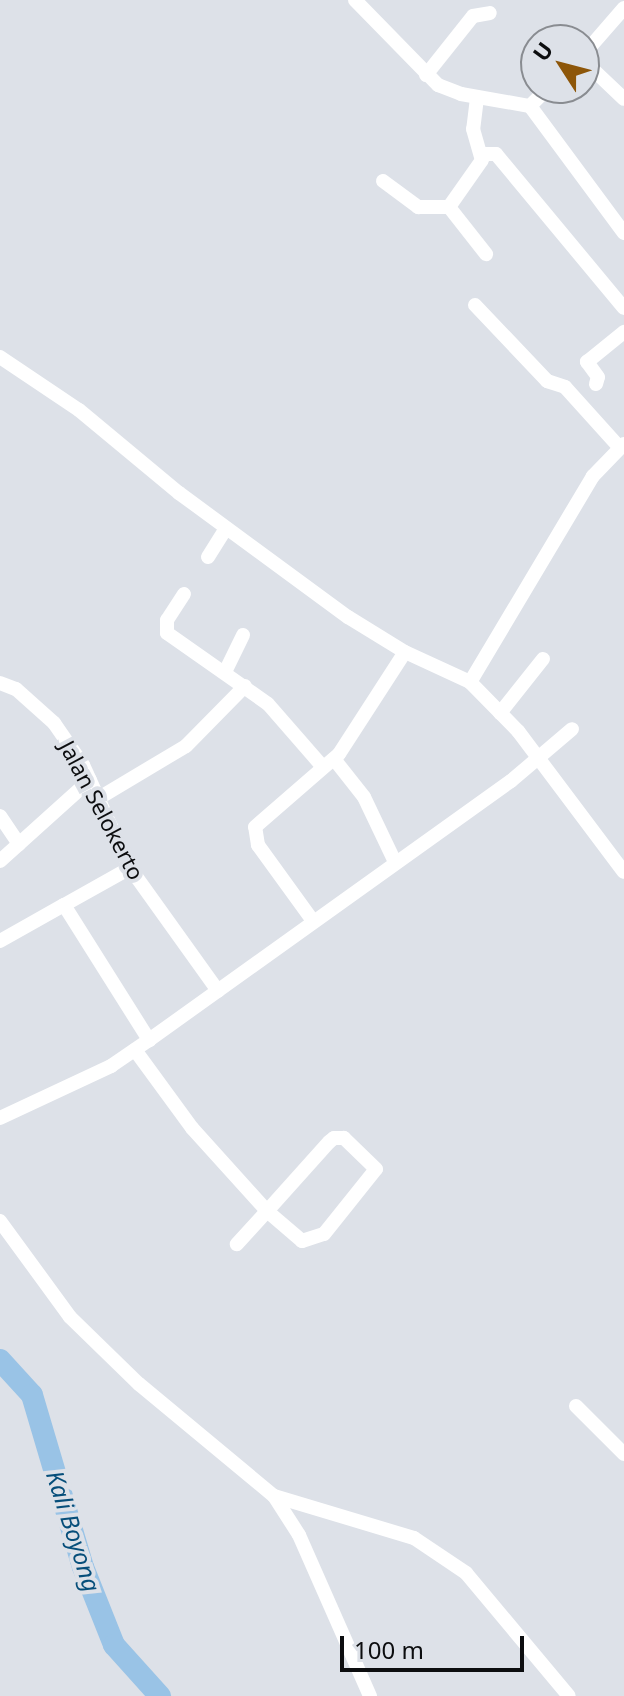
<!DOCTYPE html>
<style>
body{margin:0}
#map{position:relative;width:624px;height:1696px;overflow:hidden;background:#dde1e8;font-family:"Noto Sans",sans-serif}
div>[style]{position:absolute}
.river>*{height:22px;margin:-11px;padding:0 11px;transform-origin:11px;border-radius:11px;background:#99c3e6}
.minor>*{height:14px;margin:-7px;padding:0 7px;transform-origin:7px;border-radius:7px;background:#fff}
span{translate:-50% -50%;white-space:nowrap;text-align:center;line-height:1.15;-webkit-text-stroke:8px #dde1e8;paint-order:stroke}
.street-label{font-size:22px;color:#0c0d0f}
.water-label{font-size:24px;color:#064e7a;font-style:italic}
.north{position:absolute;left:520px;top:24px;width:80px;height:80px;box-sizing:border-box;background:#dde1e8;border:2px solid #898c91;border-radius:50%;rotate:306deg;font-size:22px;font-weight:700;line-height:32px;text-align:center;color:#0c0d0f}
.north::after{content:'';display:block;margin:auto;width:28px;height:36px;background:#8d5609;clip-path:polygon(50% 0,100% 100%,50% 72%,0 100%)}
.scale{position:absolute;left:340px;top:1636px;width:184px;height:36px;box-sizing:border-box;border:4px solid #0c0d0f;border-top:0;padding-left:10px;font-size:24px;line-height:28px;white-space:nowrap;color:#0c0d0f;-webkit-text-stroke:6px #dde1e8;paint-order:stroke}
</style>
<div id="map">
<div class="river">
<i style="left:0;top:1360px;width:47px;rotate:47.6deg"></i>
<i style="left:32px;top:1395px;width:179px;rotate:73.5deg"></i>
<i style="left:83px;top:1567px;width:84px;rotate:68.3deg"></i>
<i style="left:114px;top:1645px;width:69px;rotate:48deg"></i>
</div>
<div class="minor">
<i style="left:355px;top:0;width:119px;rotate:45.7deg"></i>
<i style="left:438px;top:85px;width:25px;rotate:21deg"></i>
<i style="left:461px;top:94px;width:70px;rotate:9.9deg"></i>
<i style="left:530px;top:106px;width:158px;rotate:53.5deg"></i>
<i style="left:584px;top:54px;width:61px;rotate:-49deg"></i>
<i style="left:584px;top:61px;width:55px;rotate:43.5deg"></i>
<i style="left:426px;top:75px;width:75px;rotate:-51.5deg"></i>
<i style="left:473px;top:16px;width:17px;rotate:-10deg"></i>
<i style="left:477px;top:98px;width:31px;rotate:97deg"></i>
<i style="left:473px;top:129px;width:32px;rotate:74deg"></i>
<i style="left:482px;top:160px;width:57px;rotate:125.1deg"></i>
<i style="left:449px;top:207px;width:60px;rotate:51.8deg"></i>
<i style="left:530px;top:106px;width:25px;rotate:-45deg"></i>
<i style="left:481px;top:154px;width:15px"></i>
<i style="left:496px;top:154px;width:200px;rotate:50.3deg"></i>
<i style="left:383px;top:181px;width:44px;rotate:36.6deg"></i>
<i style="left:418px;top:207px;width:31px"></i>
<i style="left:475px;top:305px;width:105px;rotate:46.5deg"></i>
<i style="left:547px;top:381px;width:19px;rotate:18deg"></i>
<i style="left:565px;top:387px;width:82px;rotate:48deg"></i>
<i style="left:0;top:357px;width:95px;rotate:33.9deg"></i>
<i style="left:79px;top:410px;width:130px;rotate:39.7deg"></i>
<i style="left:179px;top:493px;width:210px;rotate:36.3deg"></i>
<i style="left:348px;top:617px;width:67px;rotate:31.6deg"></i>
<i style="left:405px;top:652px;width:72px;rotate:24.8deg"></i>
<i style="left:596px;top:384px;width:7px;rotate:-74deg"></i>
<i style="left:598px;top:377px;width:19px;rotate:-126deg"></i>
<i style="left:587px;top:362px;width:48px;rotate:-39deg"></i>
<i style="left:624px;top:444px;width:45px;rotate:134.1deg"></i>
<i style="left:593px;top:476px;width:240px;rotate:120.8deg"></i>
<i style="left:470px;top:682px;width:69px;rotate:45.6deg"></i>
<i style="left:518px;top:731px;width:176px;rotate:53.1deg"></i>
<i style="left:208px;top:557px;width:34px;rotate:-58deg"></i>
<i style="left:184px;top:594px;width:31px;rotate:123deg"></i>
<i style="left:167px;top:620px;width:13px;rotate:90deg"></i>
<i style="left:167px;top:633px;width:123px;rotate:35.1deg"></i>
<i style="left:268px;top:704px;width:82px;rotate:48.9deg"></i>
<i style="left:226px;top:670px;width:39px;rotate:-64deg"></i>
<i style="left:0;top:683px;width:17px;rotate:21deg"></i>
<i style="left:16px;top:689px;width:51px;rotate:41.8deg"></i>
<i style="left:54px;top:723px;width:51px;rotate:55.4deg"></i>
<i style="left:83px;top:765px;width:113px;rotate:65.5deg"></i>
<i style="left:130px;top:868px;width:151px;rotate:54.4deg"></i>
<i style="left:500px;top:713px;width:69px;rotate:-51.5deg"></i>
<i style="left:334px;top:759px;width:48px;rotate:51.7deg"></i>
<i style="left:364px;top:797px;width:72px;rotate:64.5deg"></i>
<i style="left:99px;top:798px;width:101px;rotate:-30.9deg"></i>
<i style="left:186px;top:746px;width:84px;rotate:-45.5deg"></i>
<i style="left:0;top:816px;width:34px;rotate:56deg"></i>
<i style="left:0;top:861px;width:121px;rotate:-42deg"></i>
<i style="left:64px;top:905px;width:76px;rotate:-29.3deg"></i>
<i style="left:313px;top:921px;width:94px;rotate:-125.9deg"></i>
<i style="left:258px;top:845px;width:18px;rotate:-99deg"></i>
<i style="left:255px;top:827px;width:111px;rotate:-41deg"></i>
<i style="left:339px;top:754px;width:121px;rotate:-57.1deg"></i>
<i style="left:0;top:941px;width:73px;rotate:-29.4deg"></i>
<i style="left:64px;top:905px;width:160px;rotate:57.8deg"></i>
<i style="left:135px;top:1050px;width:97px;rotate:53.8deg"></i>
<i style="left:192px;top:1128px;width:112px;rotate:47.9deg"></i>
<i style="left:267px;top:1211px;width:46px;rotate:40.6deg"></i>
<i style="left:302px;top:1241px;width:23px;rotate:-18deg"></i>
<i style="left:324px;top:1234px;width:83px;rotate:-51.3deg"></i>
<i style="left:376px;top:1169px;width:45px;rotate:-135.9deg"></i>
<i style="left:344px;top:1138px;width:10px;rotate:180deg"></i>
<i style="left:334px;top:1138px;width:6px;rotate:141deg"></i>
<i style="left:329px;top:1142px;width:93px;rotate:131.9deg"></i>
<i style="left:267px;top:1211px;width:45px;rotate:132.3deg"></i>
<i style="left:0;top:1118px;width:123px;rotate:-25.1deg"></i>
<i style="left:111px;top:1066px;width:46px;rotate:-34.4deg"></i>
<i style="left:149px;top:1040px;width:445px;rotate:-35.6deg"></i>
<i style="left:511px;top:781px;width:80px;rotate:-40.4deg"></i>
<i style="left:0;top:1221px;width:119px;rotate:53.9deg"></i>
<i style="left:70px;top:1317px;width:96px;rotate:44.2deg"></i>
<i style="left:139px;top:1384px;width:175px;rotate:39.7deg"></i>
<i style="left:274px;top:1496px;width:46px;rotate:57.3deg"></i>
<i style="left:299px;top:1535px;width:176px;rotate:66.2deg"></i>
<i style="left:576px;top:1406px;width:68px;rotate:45deg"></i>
<i style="left:274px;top:1496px;width:146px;rotate:16.7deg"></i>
<i style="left:414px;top:1538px;width:63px;rotate:33.9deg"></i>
<i style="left:466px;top:1573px;width:160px;rotate:50.1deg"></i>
</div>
<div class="street-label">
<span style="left:102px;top:810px;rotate:62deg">Jalan Selokerto</span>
</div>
<div class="water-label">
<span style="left:74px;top:1531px;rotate:72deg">Kali Boyong</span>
</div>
<div class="north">U</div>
<div class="scale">100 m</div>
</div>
